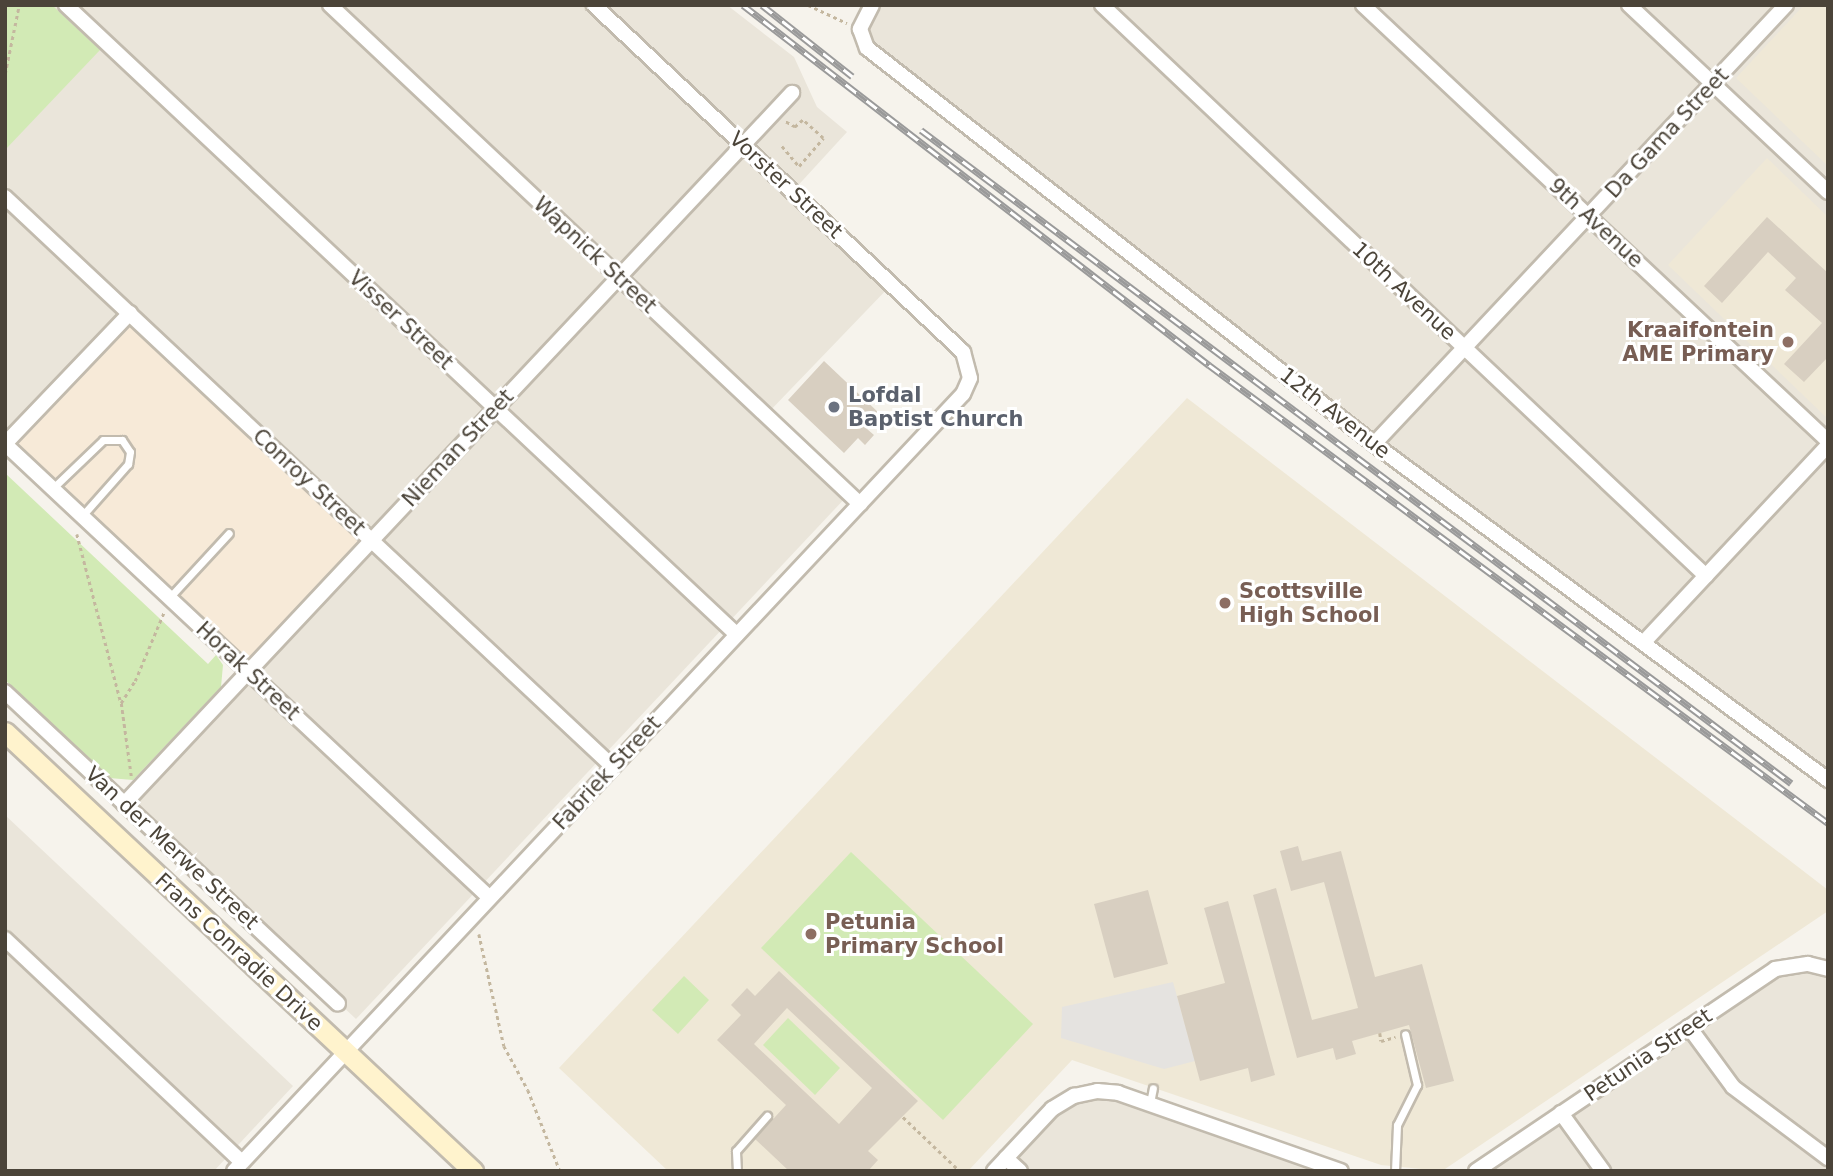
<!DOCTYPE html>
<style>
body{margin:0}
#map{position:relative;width:1833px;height:1176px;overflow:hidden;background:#f6f3ec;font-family:"DejaVu Sans",sans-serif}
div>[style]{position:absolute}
.residential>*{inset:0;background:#eae5da}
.commercial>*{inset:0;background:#f7ead8}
.education>*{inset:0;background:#efe8d6}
.green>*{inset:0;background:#d2eab5}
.parking>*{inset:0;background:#e5e3e0}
.building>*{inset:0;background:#d8cfc1}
.path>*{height:2.5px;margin-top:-1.25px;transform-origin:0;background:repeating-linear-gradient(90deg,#c4b79f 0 3.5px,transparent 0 7px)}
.roads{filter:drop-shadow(2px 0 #c2bbae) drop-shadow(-2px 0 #c2bbae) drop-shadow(0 2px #c2bbae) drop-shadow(0 -2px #c2bbae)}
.lane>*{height:7px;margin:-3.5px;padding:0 3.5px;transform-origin:3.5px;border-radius:3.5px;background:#fff}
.street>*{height:14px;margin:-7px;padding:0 7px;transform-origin:7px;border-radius:7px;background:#fff}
.secondary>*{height:19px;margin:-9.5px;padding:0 9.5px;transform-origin:9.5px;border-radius:9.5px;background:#fff3cd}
.rail>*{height:7px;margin-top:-3.5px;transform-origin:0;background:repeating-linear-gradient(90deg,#fff 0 13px,#9a9a9a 0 26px);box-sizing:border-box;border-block:2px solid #9a9a9a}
.dots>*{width:19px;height:19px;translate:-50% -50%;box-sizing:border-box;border:4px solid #fff;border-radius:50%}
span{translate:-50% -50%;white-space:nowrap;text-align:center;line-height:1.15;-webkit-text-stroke:6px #fff;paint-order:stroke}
.street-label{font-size:21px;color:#4b4439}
.education-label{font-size:21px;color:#785e54;font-weight:700}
.right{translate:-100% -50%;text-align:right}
.left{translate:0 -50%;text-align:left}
.worship-label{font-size:21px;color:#5b616d;font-weight:700}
.frame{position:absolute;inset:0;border:7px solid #4b4439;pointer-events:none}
</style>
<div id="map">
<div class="residential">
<i style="clip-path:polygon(5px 5px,727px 5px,794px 57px,817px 107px,847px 132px,792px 192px,891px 285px,765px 416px,848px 495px,356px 1019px,126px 803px,250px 672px,5px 447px)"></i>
<i style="clip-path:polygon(869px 5px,1828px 5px,1828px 780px,867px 50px,858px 30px)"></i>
<i style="clip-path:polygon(5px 815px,293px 1086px,214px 1171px,5px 1171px)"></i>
<i style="clip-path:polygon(1828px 970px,1828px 1171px,1478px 1171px,1773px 971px)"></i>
<i style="clip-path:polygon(1097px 1092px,1340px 1171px,995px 1171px,1052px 1110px)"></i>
</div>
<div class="commercial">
<i style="clip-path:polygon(129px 314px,371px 541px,250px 672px,7px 445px)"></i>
</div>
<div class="education">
<i style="clip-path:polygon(1804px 5px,1828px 5px,1828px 166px,1736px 78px)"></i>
<i style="clip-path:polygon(1767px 158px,1828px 217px,1828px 419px,1668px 265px)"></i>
<i style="clip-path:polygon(1187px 398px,1828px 890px,1828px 911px,1442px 1171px,1381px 1165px,1072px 1060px,968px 1171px,668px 1171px,559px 1068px)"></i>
</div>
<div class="green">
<i style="clip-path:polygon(5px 5px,52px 5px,100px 50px,5px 150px)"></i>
<i style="clip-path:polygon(5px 473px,208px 664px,216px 655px,223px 665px,221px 687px,133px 780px,109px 778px,5px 680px)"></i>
<i style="clip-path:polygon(851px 852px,1033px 1024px,943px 1120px,761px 948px)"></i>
<i style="clip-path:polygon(684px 976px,709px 1000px,678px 1034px,652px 1010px)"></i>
<i style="clip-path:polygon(788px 1018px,840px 1068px,815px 1095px,763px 1045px)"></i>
</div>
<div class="parking">
<i style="clip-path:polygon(1173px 982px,1195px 1061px,1164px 1069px,1061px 1038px,1062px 1007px)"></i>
</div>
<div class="building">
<i style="clip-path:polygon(1767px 217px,1828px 273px,1828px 357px,1804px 382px,1784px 364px,1822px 323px,1785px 290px,1796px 278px,1768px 252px,1722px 303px,1704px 286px)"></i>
<i style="clip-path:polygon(824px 361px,880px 414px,867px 429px,874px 435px,865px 445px,858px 438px,844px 453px,788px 400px)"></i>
<i style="clip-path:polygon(1298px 846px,1302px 861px,1341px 851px,1375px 977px,1422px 964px,1454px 1081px,1426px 1088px,1409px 1025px,1352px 1041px,1356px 1054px,1336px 1060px,1333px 1048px,1297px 1058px,1253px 895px,1276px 888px,1312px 1020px,1358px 1008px,1324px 882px,1291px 891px,1280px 851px)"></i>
<i style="clip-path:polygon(1148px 890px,1168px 964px,1114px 978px,1094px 904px)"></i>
<i style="clip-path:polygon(1228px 901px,1275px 1075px,1251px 1082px,1248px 1068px,1200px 1081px,1177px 996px,1225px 983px,1204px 908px)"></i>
<i style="clip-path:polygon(evenodd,779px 971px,918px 1101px,868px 1151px,878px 1160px,868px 1171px,789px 1171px,755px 1139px,786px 1105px,717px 1040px,741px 1015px,731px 1005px,747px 988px,755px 996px,779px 971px,787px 1008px,872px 1088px,839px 1124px,754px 1044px,787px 1008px)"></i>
</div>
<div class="path">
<i style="left:808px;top:5px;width:43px;rotate:24.8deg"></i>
<i style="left:5px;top:74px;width:70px;rotate:-78.5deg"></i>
<i style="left:782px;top:146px;width:26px;rotate:50deg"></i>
<i style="left:799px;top:166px;width:37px;rotate:-49deg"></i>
<i style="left:823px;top:138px;width:27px;rotate:-138deg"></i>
<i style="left:803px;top:120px;width:11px;rotate:139deg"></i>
<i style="left:795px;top:127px;width:13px;rotate:-151deg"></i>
<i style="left:77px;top:534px;width:175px;rotate:75.4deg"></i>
<i style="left:131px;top:776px;width:74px;rotate:-97.8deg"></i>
<i style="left:121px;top:703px;width:26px;rotate:-58deg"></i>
<i style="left:135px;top:681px;width:75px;rotate:-67.2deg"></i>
<i style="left:479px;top:934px;width:115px;rotate:77.4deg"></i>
<i style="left:504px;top:1046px;width:50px;rotate:61.4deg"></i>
<i style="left:528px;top:1090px;width:87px;rotate:68.4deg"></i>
<i style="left:1380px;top:1033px;width:8px;rotate:83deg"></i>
<i style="left:1381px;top:1041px;width:15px;rotate:-16deg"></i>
<i style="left:903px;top:1117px;width:79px;rotate:43.5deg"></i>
</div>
<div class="roads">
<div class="lane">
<i style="left:53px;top:488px;width:69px;rotate:-43.8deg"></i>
<i style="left:103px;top:440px;width:19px"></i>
<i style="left:122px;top:440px;width:14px;rotate:56deg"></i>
<i style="left:130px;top:452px;width:12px;rotate:99deg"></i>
<i style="left:128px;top:464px;width:69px;rotate:131.5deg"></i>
<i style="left:169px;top:598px;width:88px;rotate:-47.3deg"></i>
<i style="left:1150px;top:1103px;width:15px;rotate:-79deg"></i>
<i style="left:737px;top:1171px;width:20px;rotate:-93deg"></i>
<i style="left:736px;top:1151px;width:47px;rotate:-48.5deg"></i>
<i style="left:1395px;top:1171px;width:46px;rotate:-87.5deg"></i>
<i style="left:1397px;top:1125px;width:45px;rotate:-63.4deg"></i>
<i style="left:1417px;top:1085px;width:52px;rotate:-103.2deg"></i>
</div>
<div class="street">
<i style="left:66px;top:5px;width:920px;rotate:43.19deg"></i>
<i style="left:330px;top:5px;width:728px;rotate:43.27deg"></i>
<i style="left:872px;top:5px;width:27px;rotate:117deg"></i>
<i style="left:860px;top:29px;width:20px;rotate:70deg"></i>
<i style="left:867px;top:48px;width:643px;rotate:37.99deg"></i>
<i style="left:1374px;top:444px;width:565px;rotate:36.5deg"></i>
<i style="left:1102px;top:5px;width:831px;rotate:43.39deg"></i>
<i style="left:1363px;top:5px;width:637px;rotate:43.16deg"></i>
<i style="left:1629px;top:5px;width:273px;rotate:43.2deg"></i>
<i style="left:5px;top:197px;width:833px;rotate:43.15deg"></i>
<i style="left:130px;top:313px;width:181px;rotate:133.7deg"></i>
<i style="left:5px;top:444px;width:664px;rotate:43.11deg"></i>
<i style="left:1374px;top:444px;width:602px;rotate:-46.82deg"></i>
<i style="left:1643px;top:643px;width:271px;rotate:-46.9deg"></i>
<i style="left:5px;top:692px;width:456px;rotate:43.1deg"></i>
<i style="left:124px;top:804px;width:976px;rotate:-46.79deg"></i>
<i style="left:5px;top:939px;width:325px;rotate:43.3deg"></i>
<i style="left:1689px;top:1027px;width:74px;rotate:53.7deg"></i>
<i style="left:1733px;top:1087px;width:119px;rotate:36.8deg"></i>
<i style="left:1561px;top:1113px;width:72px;rotate:54.1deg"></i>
<i style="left:1006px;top:1158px;width:19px;rotate:43deg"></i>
<i style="left:234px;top:1171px;width:1065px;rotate:-46.83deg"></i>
<i style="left:963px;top:394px;width:17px;rotate:-66deg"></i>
<i style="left:970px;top:378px;width:27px;rotate:-105deg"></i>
<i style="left:963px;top:352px;width:507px;rotate:-136.76deg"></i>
<i style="left:994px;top:1171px;width:85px;rotate:-46.9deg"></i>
<i style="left:1052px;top:1109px;width:26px;rotate:-31deg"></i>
<i style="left:1074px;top:1096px;width:24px;rotate:-12deg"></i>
<i style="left:1097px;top:1091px;width:21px;rotate:5deg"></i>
<i style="left:1118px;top:1093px;width:236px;rotate:19.3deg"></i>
<i style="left:1476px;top:1171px;width:361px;rotate:-34deg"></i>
<i style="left:1775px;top:969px;width:33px;rotate:-9deg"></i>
<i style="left:1808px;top:964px;width:21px;rotate:14deg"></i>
</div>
<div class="secondary">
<i style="left:5px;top:732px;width:642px;rotate:43.17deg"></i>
</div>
</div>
<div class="rail">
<i style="left:743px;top:5px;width:589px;rotate:37.69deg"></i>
<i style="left:1209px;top:365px;width:770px;rotate:36.5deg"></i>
<i style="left:762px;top:5px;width:115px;rotate:38.3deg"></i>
<i style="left:921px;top:130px;width:1088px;rotate:36.89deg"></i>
</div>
<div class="dots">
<i style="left:1788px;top:342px;background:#8d6e63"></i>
<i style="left:834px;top:407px;background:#6b7280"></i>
<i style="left:1225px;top:603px;background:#8d6e63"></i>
<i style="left:811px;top:934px;background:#8d6e63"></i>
</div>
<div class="street-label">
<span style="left:1667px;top:133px;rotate:-47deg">Da Gama Street</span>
<span style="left:786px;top:185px;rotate:43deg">Vorster Street</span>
<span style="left:1596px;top:223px;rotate:43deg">9th Avenue</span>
<span style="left:595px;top:255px;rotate:43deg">Wapnick Street</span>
<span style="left:1404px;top:291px;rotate:43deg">10th Avenue</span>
<span style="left:401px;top:320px;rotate:43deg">Visser Street</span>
<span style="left:1335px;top:413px;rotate:38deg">12th Avenue</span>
<span style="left:458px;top:448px;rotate:-47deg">Nieman Street</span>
<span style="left:309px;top:482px;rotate:43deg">Conroy Street</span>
<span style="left:248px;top:671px;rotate:43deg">Horak Street</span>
<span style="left:607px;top:773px;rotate:-47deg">Fabriek Street</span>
<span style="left:172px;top:848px;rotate:43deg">Van der Merwe Street</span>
<span style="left:239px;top:952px;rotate:43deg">Frans Conradie Drive</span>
<span style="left:1648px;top:1055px;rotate:-34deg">Petunia Street</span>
</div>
<div class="education-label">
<span class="right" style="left:1774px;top:342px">Kraaifontein<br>AME Primary</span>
<span class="left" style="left:1239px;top:603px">Scottsville<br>High School</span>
<span class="left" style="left:825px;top:934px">Petunia<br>Primary School</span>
</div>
<div class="worship-label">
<span class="left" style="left:848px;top:407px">Lofdal<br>Baptist Church</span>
</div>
<div class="frame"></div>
</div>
